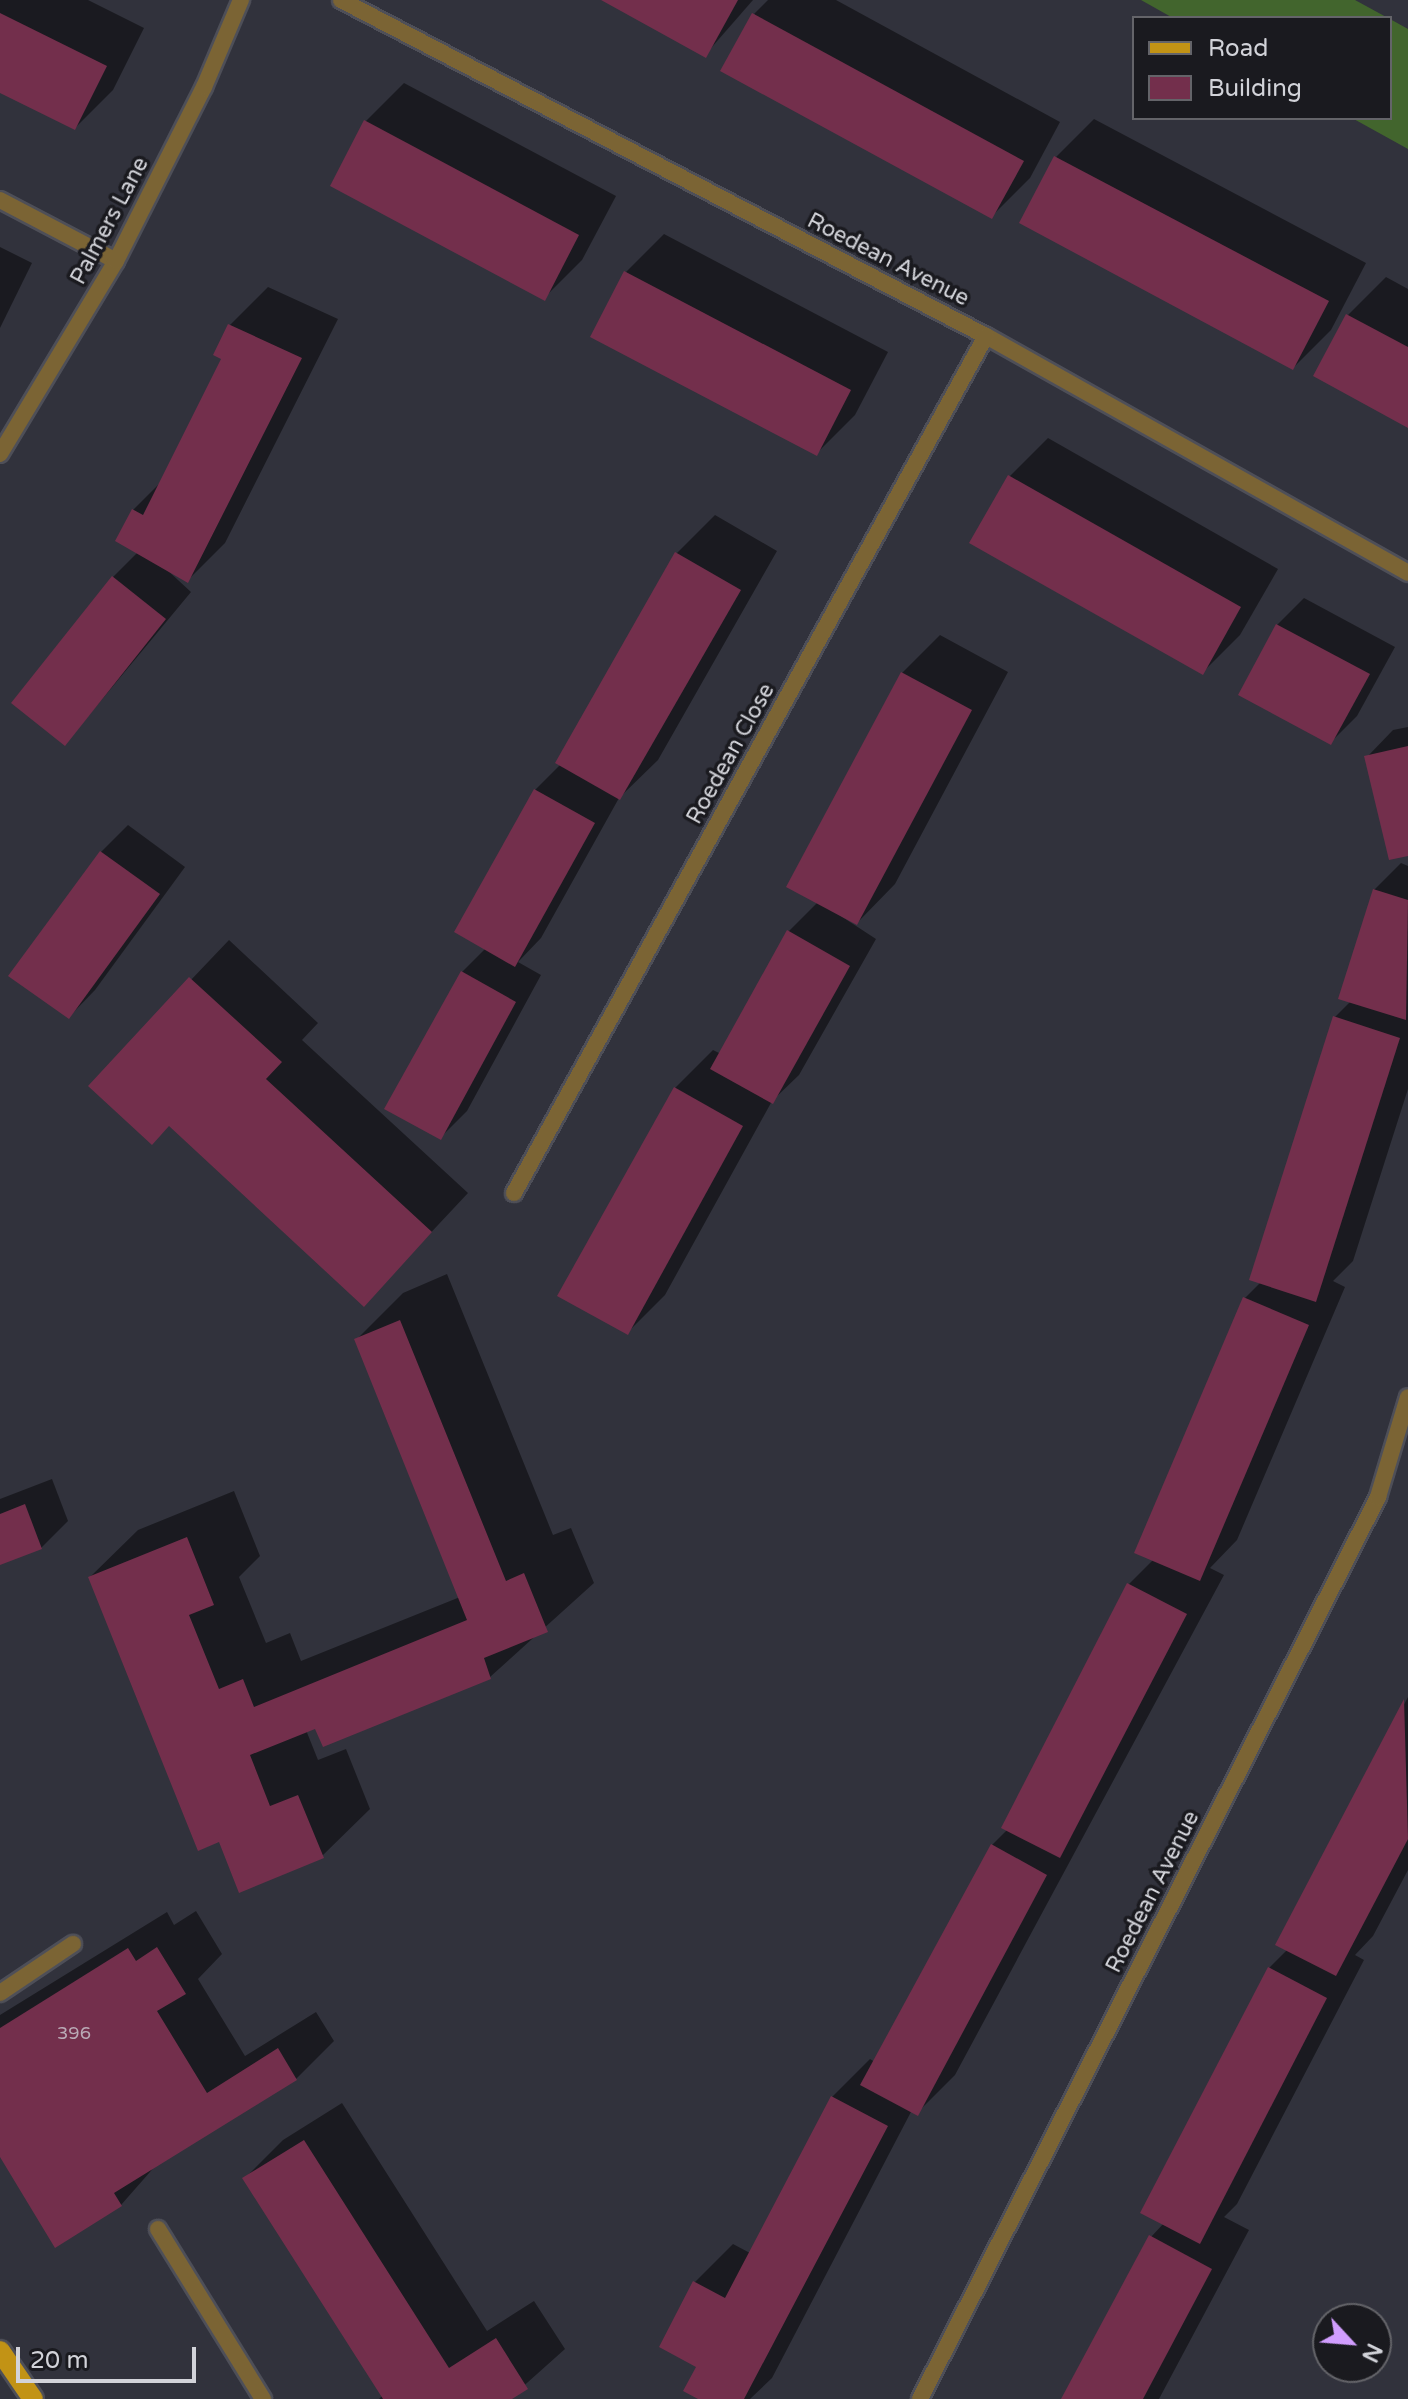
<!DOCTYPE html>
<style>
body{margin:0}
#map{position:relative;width:1408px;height:2399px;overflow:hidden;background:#31323c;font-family:"Varela Round",sans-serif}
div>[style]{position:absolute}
.green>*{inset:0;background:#42652d}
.shadow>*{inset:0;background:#0007}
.building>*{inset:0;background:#732f4c}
.roads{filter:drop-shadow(2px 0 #4e4f58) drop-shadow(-2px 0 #4e4f58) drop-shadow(0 2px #4e4f58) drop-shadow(0 -2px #4e4f58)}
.lane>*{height:16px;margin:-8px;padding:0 8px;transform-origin:8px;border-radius:8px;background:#7b6434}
.street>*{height:16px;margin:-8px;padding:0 8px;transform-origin:8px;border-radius:8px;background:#7b6434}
.primary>*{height:20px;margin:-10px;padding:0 10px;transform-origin:10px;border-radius:10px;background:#c29315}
span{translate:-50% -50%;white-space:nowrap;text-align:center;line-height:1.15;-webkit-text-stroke:7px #1a1a1f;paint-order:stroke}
.number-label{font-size:18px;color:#baaab6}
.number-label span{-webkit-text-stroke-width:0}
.street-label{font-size:22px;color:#d2d3d9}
.legend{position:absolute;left:1132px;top:16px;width:260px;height:104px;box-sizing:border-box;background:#1a1a1f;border:2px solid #646469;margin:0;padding:10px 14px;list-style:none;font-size:24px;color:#d2d3d9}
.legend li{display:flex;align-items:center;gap:16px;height:40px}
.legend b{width:40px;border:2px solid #646469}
.north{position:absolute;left:1312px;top:2303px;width:80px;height:80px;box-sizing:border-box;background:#1a1a1f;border:2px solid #646469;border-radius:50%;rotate:116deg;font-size:22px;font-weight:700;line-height:32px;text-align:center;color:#d2d3d9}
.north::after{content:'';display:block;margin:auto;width:28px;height:36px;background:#d19dfe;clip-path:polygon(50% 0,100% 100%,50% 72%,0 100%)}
.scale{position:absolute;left:16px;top:2347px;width:180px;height:36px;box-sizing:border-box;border:4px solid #d2d3d9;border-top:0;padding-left:10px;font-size:24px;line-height:28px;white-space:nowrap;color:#d2d3d9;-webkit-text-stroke:6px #1a1a1f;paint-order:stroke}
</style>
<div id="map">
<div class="green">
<i style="clip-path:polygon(1141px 0,1355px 0,1388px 18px,1173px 18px)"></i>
<i style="clip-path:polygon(1390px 19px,1408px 29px,1408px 149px,1352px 118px,1390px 118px)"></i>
</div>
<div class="shadow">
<i style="clip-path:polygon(0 0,88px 0,144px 28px,113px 90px,75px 128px,0 91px)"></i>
<i style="clip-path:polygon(605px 0,753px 0,705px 55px)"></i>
<i style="clip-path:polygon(768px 0,836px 0,1060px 122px,1030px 178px,992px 216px,754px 14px)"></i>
<i style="clip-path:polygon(404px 83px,616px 196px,582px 260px,544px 298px,333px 185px,366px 121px)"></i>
<i style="clip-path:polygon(1094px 119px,1366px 263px,1331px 330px,1293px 368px,1056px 157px)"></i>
<i style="clip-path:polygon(664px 234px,888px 352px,855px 415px,817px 453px,626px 272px)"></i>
<i style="clip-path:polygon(0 247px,32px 263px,0 328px)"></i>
<i style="clip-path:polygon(1386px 277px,1408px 289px,1408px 426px,1315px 375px,1348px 315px)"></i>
<i style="clip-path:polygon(268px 287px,338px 319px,225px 543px,187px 581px,165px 568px,191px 592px,65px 744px,113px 577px,138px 552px,133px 510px,160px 483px,223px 358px,230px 325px)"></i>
<i style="clip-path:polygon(1048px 438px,1278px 569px,1240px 635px,1202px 673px,972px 542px,1010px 476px)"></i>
<i style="clip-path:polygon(715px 515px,777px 551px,658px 760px,619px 798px,541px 938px,518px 962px,541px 975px,467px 1111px,441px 1137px,462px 972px,486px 948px,535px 790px,561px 764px,677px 553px)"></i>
<i style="clip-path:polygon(1304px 598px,1395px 647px,1357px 716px,1331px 742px,1277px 625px)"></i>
<i style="clip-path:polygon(940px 635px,1008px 672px,895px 884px,857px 923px,824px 905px,876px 939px,799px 1075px,772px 1101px,665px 1295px,627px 1333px,675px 1088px,713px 1050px,721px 1054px,789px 931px,818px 902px,902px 673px)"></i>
<i style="clip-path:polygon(1408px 727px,1408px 854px,1367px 757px,1393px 730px)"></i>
<i style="clip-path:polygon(128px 825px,185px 867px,95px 990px,69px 1017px,101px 852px)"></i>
<i style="clip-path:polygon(1401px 863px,1408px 866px,1408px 1089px,1353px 1261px,1333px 1281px,1345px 1287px,1237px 1540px,1210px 1568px,1224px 1575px,955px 2075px,917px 2113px,912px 2110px,772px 2378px,750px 2399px,703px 2399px,695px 2282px,733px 2244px,750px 2253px,832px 2097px,870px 2059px,875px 2062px,992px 1845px,1008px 1829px,1129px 1584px,1154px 1559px,1245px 1298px,1261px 1282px,1334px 1018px,1351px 1001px,1374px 890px)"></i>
<i style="clip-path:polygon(229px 940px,318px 1023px,302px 1040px,468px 1193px,364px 1304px,170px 1124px,90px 1086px)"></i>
<i style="clip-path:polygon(447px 1274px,553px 1535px,571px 1528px,594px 1583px,490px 1677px,324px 1745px,316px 1726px,306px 1730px,318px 1760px,346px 1749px,370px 1809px,322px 1856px,220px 1840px,90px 1577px,138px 1530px,234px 1491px,260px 1556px,239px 1577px,266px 1643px,290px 1633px,301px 1661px,460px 1597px,356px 1340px,403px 1293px)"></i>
<i style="clip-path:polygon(52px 1479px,68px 1521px,41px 1548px,0 1563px,0 1499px)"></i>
<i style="clip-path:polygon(1408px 1697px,1408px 1870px,1373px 1936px,1355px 1955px,1364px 1960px,1237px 2204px,1224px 2217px,1249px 2230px,1159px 2399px,1064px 2399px,1151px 2237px,1164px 2223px,1269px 1968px,1288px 1949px,1278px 1944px)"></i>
<i style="clip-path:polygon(196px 1911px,222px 1954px,198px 1979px,245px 2056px,316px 2012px,334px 2041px,296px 2079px,157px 2164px,121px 2205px,0 2154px,0 2015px,167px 1912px,174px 1925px)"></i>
<i style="clip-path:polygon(342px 2103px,487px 2331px,534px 2301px,565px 2349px,509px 2399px,379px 2399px,383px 2395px,245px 2178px,283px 2140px)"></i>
</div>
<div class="building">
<i style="clip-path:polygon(601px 0,738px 0,706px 58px)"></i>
<i style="clip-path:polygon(0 13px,107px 66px,75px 130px,0 93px)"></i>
<i style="clip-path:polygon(752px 13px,1024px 161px,992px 219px,720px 71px)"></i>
<i style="clip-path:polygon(364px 120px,579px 235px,545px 301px,330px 186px)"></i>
<i style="clip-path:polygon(1054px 156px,1329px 301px,1293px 370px,1019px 223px)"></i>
<i style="clip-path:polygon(624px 271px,851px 390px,817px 456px,590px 337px)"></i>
<i style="clip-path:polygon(1346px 314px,1408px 347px,1408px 428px,1313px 376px)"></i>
<i style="clip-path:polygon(228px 324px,302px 358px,188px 583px,115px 541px,132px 509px,143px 515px,221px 359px,213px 355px)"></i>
<i style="clip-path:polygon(1008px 475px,1241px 607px,1203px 675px,969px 543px)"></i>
<i style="clip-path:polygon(675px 552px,741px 590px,620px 800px,555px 763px)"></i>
<i style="clip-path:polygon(112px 576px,166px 619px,65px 746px,11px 703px)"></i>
<i style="clip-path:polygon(1276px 624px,1370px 674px,1331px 745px,1238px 695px)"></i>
<i style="clip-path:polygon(901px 672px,972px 710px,857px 925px,786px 887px)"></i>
<i style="clip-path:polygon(1408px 746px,1408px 856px,1389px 860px,1364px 756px)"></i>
<i style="clip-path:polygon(534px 789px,595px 823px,515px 967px,454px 932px)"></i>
<i style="clip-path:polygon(100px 851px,160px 894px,69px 1019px,8px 976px)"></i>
<i style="clip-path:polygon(1373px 889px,1408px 900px,1406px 1020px,1338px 999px)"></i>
<i style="clip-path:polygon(787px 930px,850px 966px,773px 1104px,710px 1069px)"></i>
<i style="clip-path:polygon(461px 971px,516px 1002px,441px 1140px,384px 1109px)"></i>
<i style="clip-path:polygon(189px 977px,282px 1062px,266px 1079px,432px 1232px,364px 1307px,169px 1126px,152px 1145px,88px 1086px)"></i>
<i style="clip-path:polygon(1333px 1016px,1400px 1038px,1316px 1302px,1249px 1280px)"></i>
<i style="clip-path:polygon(674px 1087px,743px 1126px,628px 1335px,557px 1296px)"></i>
<i style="clip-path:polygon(1243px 1297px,1309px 1325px,1200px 1581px,1134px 1553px)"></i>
<i style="clip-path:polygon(400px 1320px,506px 1581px,524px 1573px,548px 1632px,484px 1658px,491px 1679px,323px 1747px,315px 1729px,250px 1755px,270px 1806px,298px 1795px,324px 1858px,239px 1893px,219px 1842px,198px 1851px,88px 1577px,187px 1537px,214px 1605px,189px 1615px,219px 1689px,243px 1679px,254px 1707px,467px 1620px,354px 1339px)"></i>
<i style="clip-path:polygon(25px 1504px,42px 1549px,0 1565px,0 1514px)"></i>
<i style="clip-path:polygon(1127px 1583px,1187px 1614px,1060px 1858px,1001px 1828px)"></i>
<i style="clip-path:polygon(1404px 1699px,1408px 1839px,1336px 1976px,1275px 1945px)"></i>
<i style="clip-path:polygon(991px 1844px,1047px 1875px,918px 2116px,860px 2085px)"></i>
<i style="clip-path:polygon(157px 1947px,186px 1994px,157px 2011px,207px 2093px,278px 2048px,297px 2080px,114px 2193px,122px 2206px,55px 2248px,0 2157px,0 2028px,128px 1948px,136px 1961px)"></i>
<i style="clip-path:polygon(1268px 1967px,1327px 1998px,1200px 2244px,1140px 2213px)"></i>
<i style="clip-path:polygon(831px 2096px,888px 2126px,744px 2399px,698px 2399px,683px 2391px,696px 2367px,659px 2347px,693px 2281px,725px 2298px)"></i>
<i style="clip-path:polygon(304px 2140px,449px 2368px,496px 2338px,528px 2389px,512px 2399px,383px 2399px,242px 2178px)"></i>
<i style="clip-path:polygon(1149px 2235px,1212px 2269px,1143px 2399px,1061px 2399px)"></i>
</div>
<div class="roads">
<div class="lane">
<i style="left:0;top:1993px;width:88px;rotate:-33.9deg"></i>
<i style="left:158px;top:2229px;width:200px;rotate:58.3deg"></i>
</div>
<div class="street">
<i style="left:341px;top:0;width:727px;rotate:27.52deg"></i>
<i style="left:986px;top:336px;width:484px;rotate:29.3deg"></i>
<i style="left:0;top:200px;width:131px;rotate:27.7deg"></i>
<i style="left:0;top:454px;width:225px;rotate:-59deg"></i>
<i style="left:116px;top:261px;width:195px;rotate:-63.2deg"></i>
<i style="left:204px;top:87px;width:95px;rotate:-67deg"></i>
<i style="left:514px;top:1193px;width:978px;rotate:-61.16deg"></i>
<i style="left:920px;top:2399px;width:1012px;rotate:-63.08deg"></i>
<i style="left:1378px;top:1497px;width:104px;rotate:-73.3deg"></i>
</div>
<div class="primary">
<i style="left:0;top:2351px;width:58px;rotate:55.5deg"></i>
</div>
</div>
<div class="number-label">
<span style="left:74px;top:2033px">396</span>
</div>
<div class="street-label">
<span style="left:110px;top:221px;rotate:-62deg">Palmers Lane</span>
<span style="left:888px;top:260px;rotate:27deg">Roedean Avenue</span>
<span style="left:731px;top:754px;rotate:-61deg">Roedean Close</span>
<span style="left:1153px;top:1892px;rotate:-63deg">Roedean Avenue</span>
</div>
<ul class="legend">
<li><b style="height:10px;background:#c29315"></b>Road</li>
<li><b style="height:22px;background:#732f4c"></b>Building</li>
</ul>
<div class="north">N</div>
<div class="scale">20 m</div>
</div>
